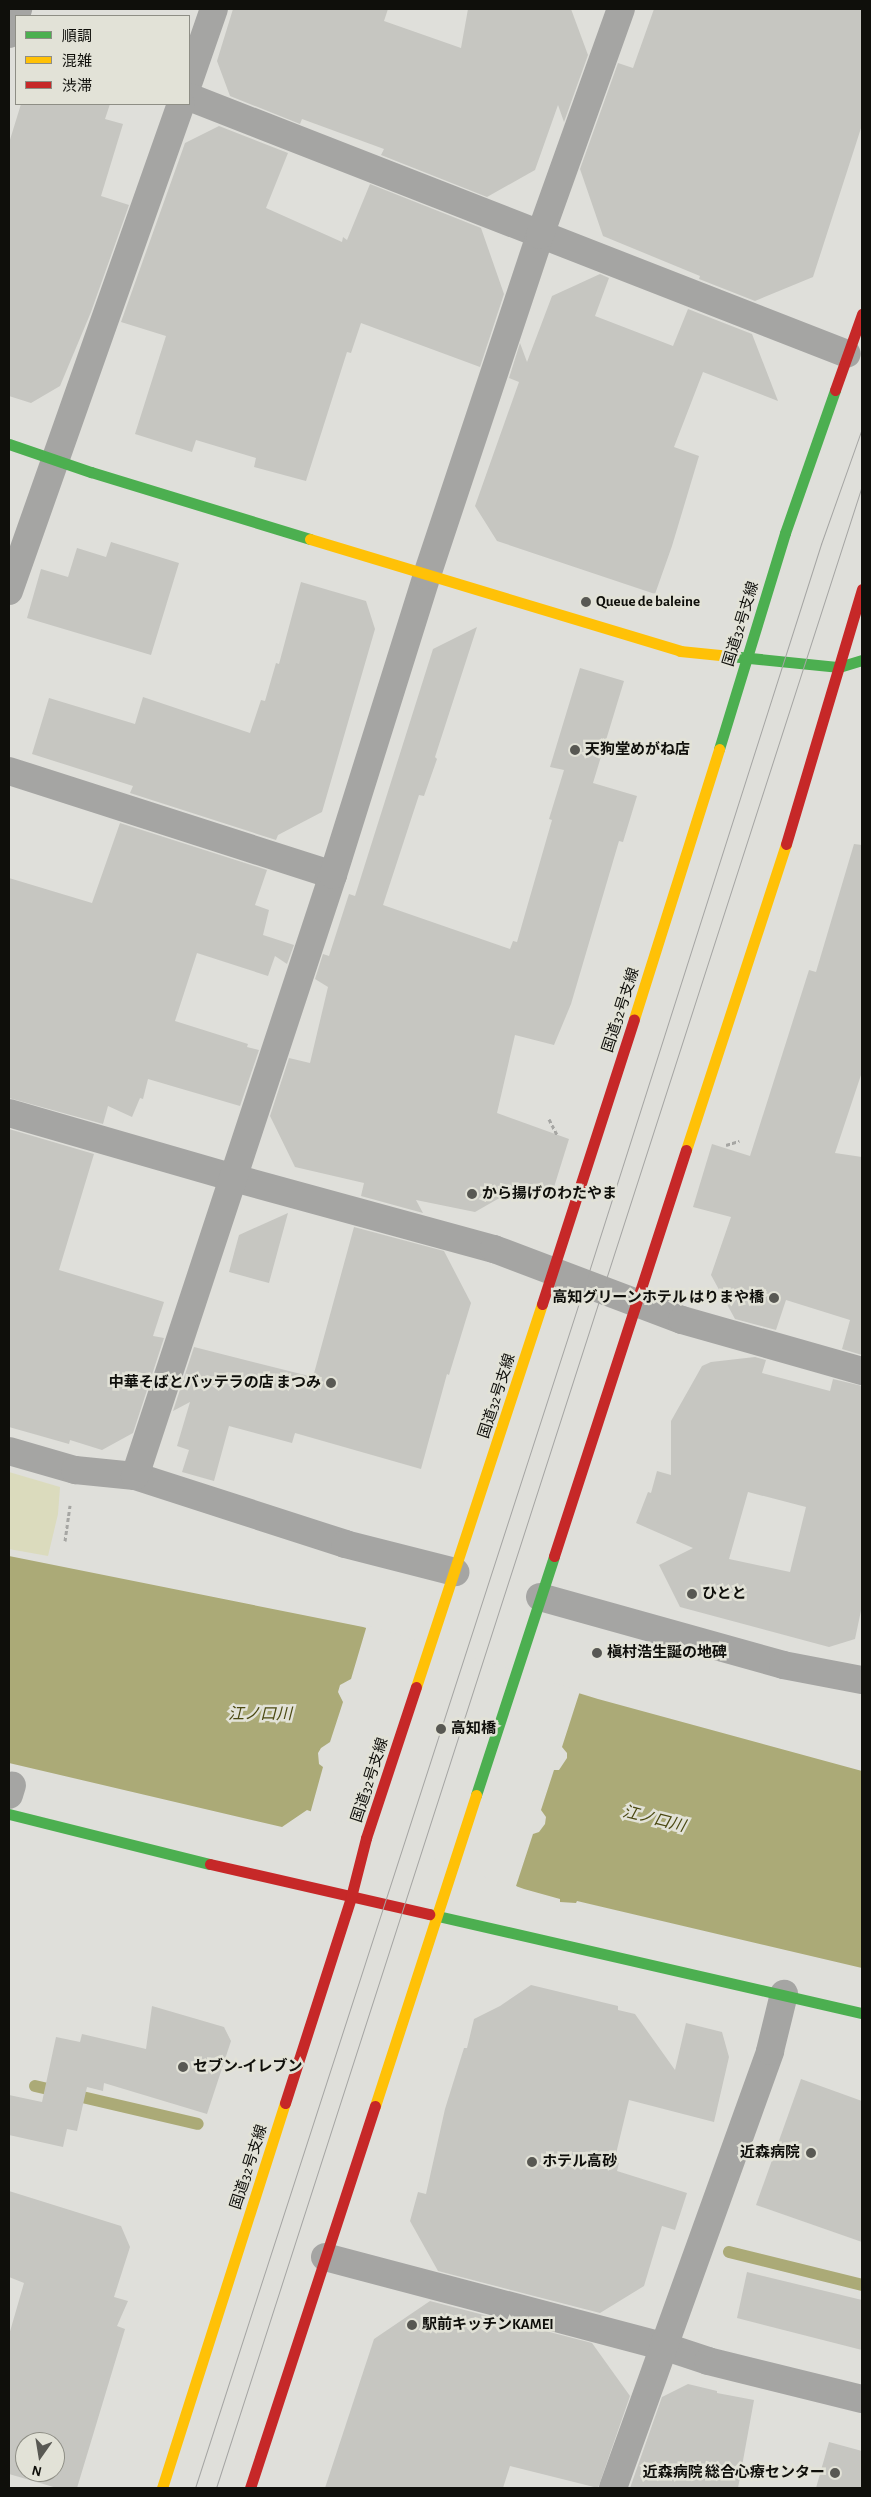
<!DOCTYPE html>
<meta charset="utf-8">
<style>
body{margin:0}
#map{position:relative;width:871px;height:2497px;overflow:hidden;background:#dfdfda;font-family:"Alegreya Sans","Noto Sans JP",sans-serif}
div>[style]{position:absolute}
.green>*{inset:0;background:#dbdbbd}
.water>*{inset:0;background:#abaa77}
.pier>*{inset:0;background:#dfdfda}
.stream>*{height:12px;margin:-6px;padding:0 6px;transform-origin:6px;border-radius:6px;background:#abaa77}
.building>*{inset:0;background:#c6c6c1}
.path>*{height:3px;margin-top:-1.5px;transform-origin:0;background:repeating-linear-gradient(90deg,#a6a6a3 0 4px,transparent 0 6.5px)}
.street>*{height:28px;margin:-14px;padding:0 14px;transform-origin:14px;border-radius:14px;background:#a5a5a3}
.fast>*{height:11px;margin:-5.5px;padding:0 5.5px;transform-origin:5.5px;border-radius:5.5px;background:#4caf50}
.slow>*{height:11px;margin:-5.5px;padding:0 5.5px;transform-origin:5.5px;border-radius:5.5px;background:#ffc107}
.jam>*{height:11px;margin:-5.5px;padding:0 5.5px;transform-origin:5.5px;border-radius:5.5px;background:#c62828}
.tram>*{height:1px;margin:-0.5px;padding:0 0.5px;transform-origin:0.5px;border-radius:0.5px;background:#a5a5a3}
.dots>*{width:14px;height:14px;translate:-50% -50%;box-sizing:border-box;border:2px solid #e2e2d7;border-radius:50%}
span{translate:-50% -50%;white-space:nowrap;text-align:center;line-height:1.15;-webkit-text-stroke:5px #e2e2d7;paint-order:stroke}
.poi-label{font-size:15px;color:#0f0f0b;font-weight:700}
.left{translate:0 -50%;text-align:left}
.right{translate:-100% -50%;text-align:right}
.street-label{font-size:15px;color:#0f0f0b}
.water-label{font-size:16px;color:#4b4912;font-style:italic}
.frame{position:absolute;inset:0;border:10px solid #0f0f0b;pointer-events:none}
.legend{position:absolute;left:15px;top:15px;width:175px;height:90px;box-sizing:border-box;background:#e2e2d7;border:1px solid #8e8e85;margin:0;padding:6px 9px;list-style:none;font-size:15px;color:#0f0f0b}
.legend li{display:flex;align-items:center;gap:10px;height:25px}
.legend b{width:25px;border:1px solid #8e8e85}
.north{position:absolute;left:15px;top:2432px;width:50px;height:50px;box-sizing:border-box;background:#e2e2d7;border:1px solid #8e8e85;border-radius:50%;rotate:193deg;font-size:14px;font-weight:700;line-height:20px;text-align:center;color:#0f0f0b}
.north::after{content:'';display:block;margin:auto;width:18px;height:22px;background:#585853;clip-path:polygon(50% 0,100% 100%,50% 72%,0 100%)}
</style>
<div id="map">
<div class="green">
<i style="clip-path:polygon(9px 1472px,60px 1487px,58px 1514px,48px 1556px,9px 1549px)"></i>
</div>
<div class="water">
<i style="clip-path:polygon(9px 1556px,363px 1627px,598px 1699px,862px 1771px,862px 1968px,577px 1901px,576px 1903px,560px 1902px,560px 1899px,524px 1889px,307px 1810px,282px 1827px,9px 1763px)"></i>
</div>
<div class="pier">
<i style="clip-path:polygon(367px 1625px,580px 1691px,562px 1747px,567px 1753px,567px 1758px,559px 1770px,554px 1770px,541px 1810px,546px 1817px,545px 1824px,539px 1832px,533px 1834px,516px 1886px,521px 1890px,310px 1814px,323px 1767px,319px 1764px,318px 1753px,321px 1748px,330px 1742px,343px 1702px,338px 1692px,340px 1685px,351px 1679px)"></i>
</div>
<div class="stream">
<i style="left:35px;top:2086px;width:167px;rotate:13.1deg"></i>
<i style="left:729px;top:2252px;width:137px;rotate:13.9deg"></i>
</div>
<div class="building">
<i style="clip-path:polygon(233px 9px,388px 9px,384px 21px,461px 48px,468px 9px,571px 9px,588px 55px,564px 122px,558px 105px,535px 170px,487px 197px,381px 155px,384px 149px,302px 119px,300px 124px,230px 96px,217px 61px)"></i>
<i style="clip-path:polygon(654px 9px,862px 9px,862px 125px,813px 277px,755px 301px,699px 279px,700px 276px,603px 236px,580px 169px,618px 63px,633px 68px)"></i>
<i style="clip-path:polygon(21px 104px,110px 104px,105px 119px,123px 124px,101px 196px,129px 205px,91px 312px,60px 386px,31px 403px,9px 396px,9px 143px)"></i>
<i style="clip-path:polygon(219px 126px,288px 153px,266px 208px,342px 242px,343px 237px,347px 240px,370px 184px,481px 228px,504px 294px,480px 367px,361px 323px,351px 353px,347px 352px,306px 481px,254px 467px,256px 458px,196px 440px,192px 452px,135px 434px,166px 336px,121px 322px,185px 143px)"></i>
<i style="clip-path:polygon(600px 274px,609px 278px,595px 316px,673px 346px,688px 309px,752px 334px,778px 401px,703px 372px,674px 447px,699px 456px,672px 546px,655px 594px,497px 541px,475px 506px,519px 382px,509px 378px,520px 343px,527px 362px,552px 296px)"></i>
<i style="clip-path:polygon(111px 542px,179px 563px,151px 655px,27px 618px,41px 569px,68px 577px,77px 548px,106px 557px)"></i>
<i style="clip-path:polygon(301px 582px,366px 601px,375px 629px,322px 812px,278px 835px,276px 840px,130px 793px,133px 786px,32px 754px,49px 698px,135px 724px,143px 697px,250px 733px,261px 700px,265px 701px,276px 663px,279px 664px)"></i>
<i style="clip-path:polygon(477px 627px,435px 757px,437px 759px,424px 796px,419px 795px,383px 905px,510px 949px,513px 941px,517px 942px,552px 820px,549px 819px,564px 770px,550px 767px,580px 668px,624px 681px,593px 783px,637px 796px,623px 842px,619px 841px,571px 1004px,554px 1045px,515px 1035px,497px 1113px,569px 1139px,550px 1200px,515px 1189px,475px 1212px,416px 1200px,423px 1213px,361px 1196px,364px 1183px,295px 1167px,270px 1116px,289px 1058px,310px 1063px,328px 987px,315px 979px,323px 954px,329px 956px,349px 894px,355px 896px,433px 649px)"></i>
<i style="clip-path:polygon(120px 823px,267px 870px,255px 905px,269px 910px,263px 935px,294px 945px,287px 964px,275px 956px,268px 976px,197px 953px,175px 1021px,248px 1044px,247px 1047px,259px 1050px,240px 1106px,148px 1079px,143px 1099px,140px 1098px,132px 1117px,108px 1106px,103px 1124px,9px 1098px,9px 878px,92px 903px)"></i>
<i style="clip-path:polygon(854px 844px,862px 845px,862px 1072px,835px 1153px,862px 1157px,862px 1355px,842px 1349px,850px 1320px,786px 1300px,776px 1330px,735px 1319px,711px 1275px,731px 1217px,693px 1207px,712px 1144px,750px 1156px,809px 970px,816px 972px)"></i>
<i style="clip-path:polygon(9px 1129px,94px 1154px,59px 1270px,164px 1302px,153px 1336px,164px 1338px,133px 1433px,102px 1450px,70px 1440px,69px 1444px,9px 1427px)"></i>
<i style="clip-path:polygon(288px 1213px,269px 1283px,229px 1272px,239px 1235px)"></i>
<i style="clip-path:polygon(354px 1227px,444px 1251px,471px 1303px,449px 1375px,447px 1374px,421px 1469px,295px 1433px,292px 1443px,229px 1426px,214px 1481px,182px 1472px,189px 1450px,177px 1446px,190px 1402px,173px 1411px,194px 1347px,313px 1377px)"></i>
<i style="clip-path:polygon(evenodd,755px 1357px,766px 1360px,762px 1373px,830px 1391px,833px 1379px,862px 1386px,862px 1606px,855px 1639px,829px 1647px,680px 1607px,659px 1565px,693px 1548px,636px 1523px,648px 1492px,651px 1493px,657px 1471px,671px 1475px,671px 1421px,702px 1366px,711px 1362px,755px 1357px,748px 1492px,806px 1507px,790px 1572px,729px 1559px,748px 1492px)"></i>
<i style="clip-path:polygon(531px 1985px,618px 2006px,618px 2010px,635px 2014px,675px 2070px,686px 2023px,722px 2032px,729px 2057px,714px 2122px,629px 2100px,614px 2162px,619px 2163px,617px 2171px,687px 2193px,675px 2230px,662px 2226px,644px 2286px,600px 2313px,438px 2271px,410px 2221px,418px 2192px,426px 2194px,445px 2109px,464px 2048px,467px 2048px,474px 2019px,500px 2006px)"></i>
<i style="clip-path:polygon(152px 2006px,224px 2027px,231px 2041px,207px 2114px,104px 2083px,103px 2091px,87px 2087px,77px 2131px,67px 2129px,63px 2147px,9px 2135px,9px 2095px,42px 2102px,56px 2037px,80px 2042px,82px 2034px,146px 2049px)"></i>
<i style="clip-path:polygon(801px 2079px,862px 2101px,862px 2242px,756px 2205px)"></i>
<i style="clip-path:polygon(evenodd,9px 2191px,121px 2226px,130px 2247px,114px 2297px,128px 2301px,117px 2326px,125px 2329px,77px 2488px,57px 2488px,9px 2474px,9px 2335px,24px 2283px,9px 2277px,9px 2191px,25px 2442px,55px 2442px,55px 2472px,25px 2472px,25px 2442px)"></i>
<i style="clip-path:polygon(747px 2272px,862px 2300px,862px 2350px,737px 2318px)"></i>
<i style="clip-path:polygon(430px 2301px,592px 2343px,630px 2396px,598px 2488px,510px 2466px,503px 2488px,325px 2488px,374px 2339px)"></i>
<i style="clip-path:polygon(688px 2384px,717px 2391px,717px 2393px,754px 2400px,738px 2488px,630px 2488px,662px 2397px)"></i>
<i style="clip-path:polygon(829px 2442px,862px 2451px,862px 2488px,816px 2488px)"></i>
</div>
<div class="path">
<i style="left:549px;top:1119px;width:18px;rotate:63deg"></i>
<i style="left:726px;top:1145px;width:14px;rotate:-17deg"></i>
<i style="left:65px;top:1541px;width:36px;rotate:-82deg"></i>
</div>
<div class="street">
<i style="left:9px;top:34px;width:27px;rotate:-70deg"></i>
<i style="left:189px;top:81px;width:76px;rotate:-70.9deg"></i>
<i style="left:189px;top:97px;width:706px;rotate:21.33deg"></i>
<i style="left:9px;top:591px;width:516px;rotate:-70.55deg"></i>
<i style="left:9px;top:771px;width:340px;rotate:17.8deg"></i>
<i style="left:9px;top:1113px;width:234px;rotate:16.1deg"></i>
<i style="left:234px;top:1178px;width:270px;rotate:15.3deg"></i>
<i style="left:494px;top:1249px;width:201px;rotate:20.7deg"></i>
<i style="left:682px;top:1320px;width:187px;rotate:15.8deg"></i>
<i style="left:9px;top:1451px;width:69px;rotate:16.1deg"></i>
<i style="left:75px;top:1470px;width:60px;rotate:5.7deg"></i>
<i style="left:135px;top:1476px;width:221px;rotate:17.9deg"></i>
<i style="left:345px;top:1544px;width:114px;rotate:14.3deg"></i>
<i style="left:135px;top:1476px;width:633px;rotate:-71.77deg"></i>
<i style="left:333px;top:875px;width:314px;rotate:-72.6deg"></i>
<i style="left:427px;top:575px;width:358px;rotate:-71.6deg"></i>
<i style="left:540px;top:235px;width:240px;rotate:-70.3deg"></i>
<i style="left:540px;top:1597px;width:252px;rotate:15.6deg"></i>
<i style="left:783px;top:1665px;width:80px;rotate:10.8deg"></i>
<i style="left:9px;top:1795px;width:10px;rotate:-73deg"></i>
<i style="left:325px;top:2257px;width:350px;rotate:14.8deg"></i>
<i style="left:663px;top:2346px;width:47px;rotate:18.4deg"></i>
<i style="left:708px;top:2361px;width:159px;rotate:13.9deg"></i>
<i style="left:613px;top:2488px;width:464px;rotate:-70.2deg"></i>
<i style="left:770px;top:2051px;width:59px;rotate:-76.2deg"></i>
</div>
<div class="fast">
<i style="left:9px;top:444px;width:87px;rotate:18.9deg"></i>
<i style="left:91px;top:472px;width:229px;rotate:17deg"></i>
<i style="left:730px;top:656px;width:110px;rotate:5.8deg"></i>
<i style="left:839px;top:667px;width:24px;rotate:-17deg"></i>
<i style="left:719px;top:749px;width:226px;rotate:-73deg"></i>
<i style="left:785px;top:533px;width:151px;rotate:-70.7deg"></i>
<i style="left:476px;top:1795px;width:251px;rotate:-71.9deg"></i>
<i style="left:9px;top:1814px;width:207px;rotate:14deg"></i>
<i style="left:429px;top:1914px;width:444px;rotate:12.9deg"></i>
</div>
<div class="slow">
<i style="left:310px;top:539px;width:387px;rotate:16.8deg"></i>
<i style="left:680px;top:651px;width:50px;rotate:5.7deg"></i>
<i style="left:634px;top:1019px;width:283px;rotate:-72.5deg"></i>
<i style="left:686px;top:1150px;width:322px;rotate:-71.9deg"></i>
<i style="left:416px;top:1687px;width:403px;rotate:-71.8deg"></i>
<i style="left:375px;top:2106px;width:327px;rotate:-72deg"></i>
<i style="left:162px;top:2488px;width:404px;rotate:-72.3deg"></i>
</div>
<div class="jam">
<i style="left:835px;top:390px;width:81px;rotate:-70.4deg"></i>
<i style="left:786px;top:844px;width:266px;rotate:-73.4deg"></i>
<i style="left:542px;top:1304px;width:299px;rotate:-72.1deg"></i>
<i style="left:554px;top:1556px;width:427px;rotate:-72deg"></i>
<i style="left:210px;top:1864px;width:225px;rotate:12.9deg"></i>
<i style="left:285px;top:2103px;width:216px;rotate:-72.2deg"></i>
<i style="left:351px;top:1897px;width:61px;rotate:-75.7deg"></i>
<i style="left:366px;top:1838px;width:159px;rotate:-71.7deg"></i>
<i style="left:250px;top:2488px;width:402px;rotate:-71.9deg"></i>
</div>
<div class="tram">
<i style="left:195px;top:2488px;width:1266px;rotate:-72.05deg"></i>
<i style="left:585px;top:1284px;width:777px;rotate:-72.31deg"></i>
<i style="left:821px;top:544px;width:123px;rotate:-70.5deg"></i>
<i style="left:216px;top:2488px;width:2104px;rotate:-72.12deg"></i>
</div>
<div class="dots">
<i style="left:586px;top:602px;background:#585853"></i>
<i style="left:575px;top:750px;background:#585853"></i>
<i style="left:472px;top:1194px;background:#585853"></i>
<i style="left:774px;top:1298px;background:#585853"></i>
<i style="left:331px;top:1383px;background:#585853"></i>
<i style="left:692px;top:1594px;background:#585853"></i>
<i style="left:597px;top:1653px;background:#585853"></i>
<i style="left:441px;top:1729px;background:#585853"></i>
<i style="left:183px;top:2067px;background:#585853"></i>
<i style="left:811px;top:2153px;background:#585853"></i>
<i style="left:532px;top:2162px;background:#585853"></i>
<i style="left:412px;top:2325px;background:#585853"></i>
<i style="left:835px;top:2473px;background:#585853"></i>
</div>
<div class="poi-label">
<span class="left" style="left:596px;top:602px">Queue de baleine</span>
<span class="left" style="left:585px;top:750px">天狗堂めがね店</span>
<span class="left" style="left:482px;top:1194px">から揚げのわたやま</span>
<span class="right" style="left:764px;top:1298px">高知グリーンホテル はりまや橋</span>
<span class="right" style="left:321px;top:1383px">中華そばとバッテラの店 まつみ</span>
<span class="left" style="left:702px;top:1594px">ひとと</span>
<span class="left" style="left:607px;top:1653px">槇村浩生誕の地碑</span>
<span class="left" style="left:451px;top:1729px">高知橋</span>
<span class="left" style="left:193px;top:2067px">セブン-イレブン</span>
<span class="right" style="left:800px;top:2153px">近森病院</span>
<span class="left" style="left:542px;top:2162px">ホテル高砂</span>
<span class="left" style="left:422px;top:2325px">駅前キッチンKAMEI</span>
<span class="right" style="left:825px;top:2473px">近森病院 総合心療センター</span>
</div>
<div class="street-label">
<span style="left:741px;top:624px;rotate:-73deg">国道32号支線</span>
<span style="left:621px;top:1010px;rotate:-72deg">国道32号支線</span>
<span style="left:497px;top:1396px;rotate:-72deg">国道32号支線</span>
<span style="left:370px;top:1780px;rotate:-72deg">国道32号支線</span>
<span style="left:249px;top:2167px;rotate:-72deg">国道32号支線</span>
</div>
<div class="water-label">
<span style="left:260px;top:1714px">江ノ口川</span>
<span style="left:654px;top:1819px;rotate:14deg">江ノ口川</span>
</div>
<div class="frame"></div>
<ul class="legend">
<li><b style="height:6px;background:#4caf50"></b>順調</li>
<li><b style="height:6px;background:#ffc107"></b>混雑</li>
<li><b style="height:6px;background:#c62828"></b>渋滞</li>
</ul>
<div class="north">N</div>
</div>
